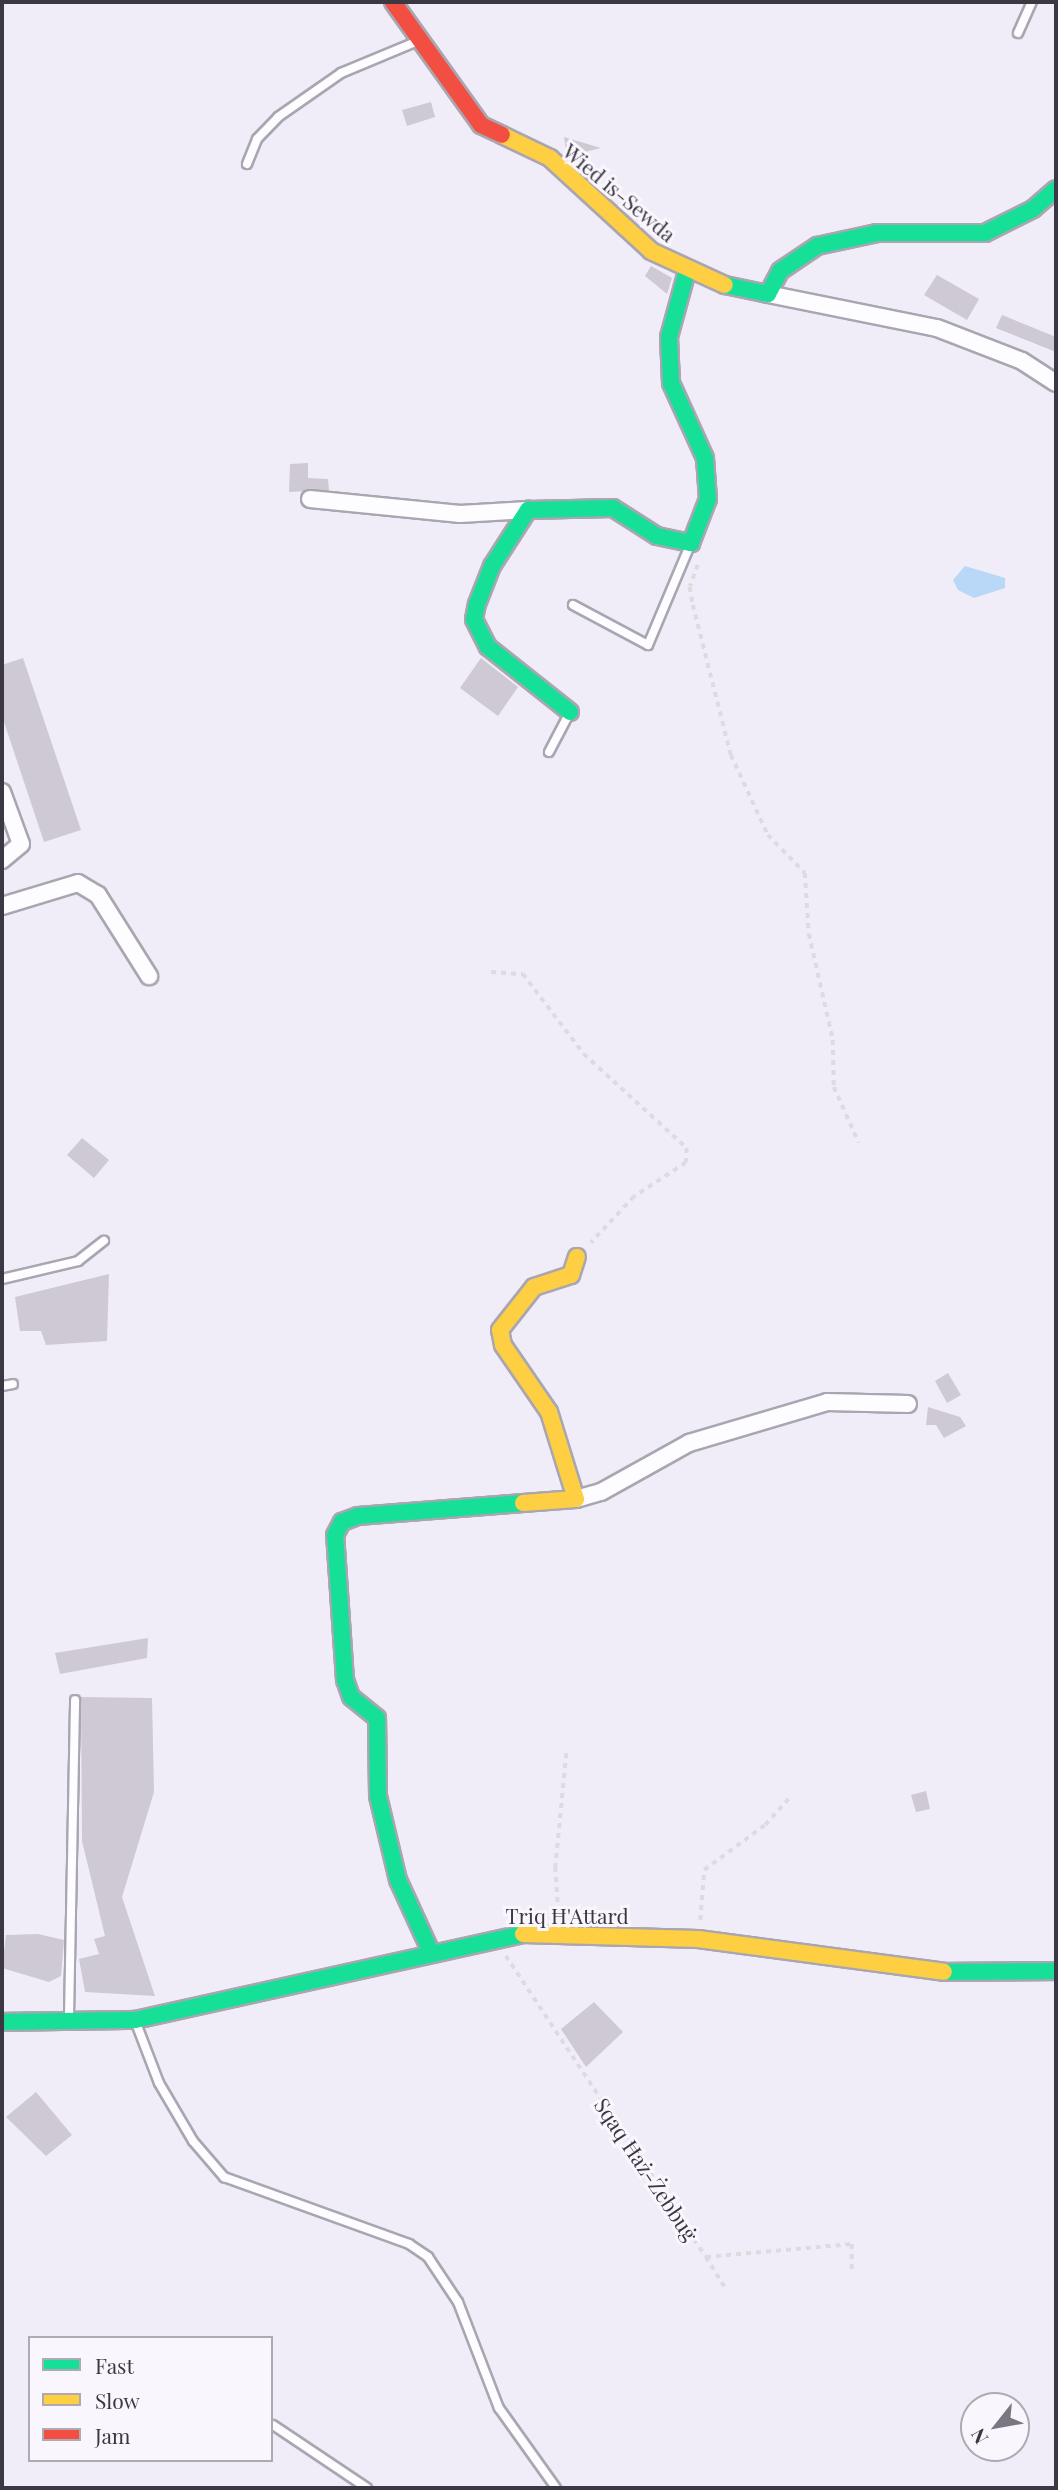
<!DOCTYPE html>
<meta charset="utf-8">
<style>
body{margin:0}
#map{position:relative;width:1058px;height:2490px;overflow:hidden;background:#f0edf9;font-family:"Playfair Display",serif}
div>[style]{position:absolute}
.water>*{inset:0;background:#b9d7f6}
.building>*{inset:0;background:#cec9d3}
.path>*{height:3.5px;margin-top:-1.75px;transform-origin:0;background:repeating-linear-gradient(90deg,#dcdbdf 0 5px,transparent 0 10px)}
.roads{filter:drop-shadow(2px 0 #a9a6b1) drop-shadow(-2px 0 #a9a6b1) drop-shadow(0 2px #a9a6b1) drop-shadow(0 -2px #a9a6b1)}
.lane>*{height:8px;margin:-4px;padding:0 4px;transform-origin:4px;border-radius:4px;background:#fdfcfe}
.street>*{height:16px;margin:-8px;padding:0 8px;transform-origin:8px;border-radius:8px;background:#fdfcfe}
.fast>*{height:16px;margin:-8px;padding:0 8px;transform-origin:8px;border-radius:8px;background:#16e098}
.slow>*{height:16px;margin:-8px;padding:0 8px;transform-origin:8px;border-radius:8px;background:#ffcf43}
.jam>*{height:16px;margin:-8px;padding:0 8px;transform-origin:8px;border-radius:8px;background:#f24e42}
span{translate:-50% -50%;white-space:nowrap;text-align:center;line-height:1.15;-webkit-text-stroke:6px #f9f7fd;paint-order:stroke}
.street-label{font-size:21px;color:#3b3743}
.frame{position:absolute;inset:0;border:4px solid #3b3743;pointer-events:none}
.legend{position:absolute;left:28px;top:2336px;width:245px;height:126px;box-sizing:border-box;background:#f9f7fd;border:2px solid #adaab3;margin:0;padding:9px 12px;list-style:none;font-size:21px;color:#3b3743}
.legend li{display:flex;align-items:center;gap:14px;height:35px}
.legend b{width:35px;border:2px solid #adaab3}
.north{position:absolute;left:960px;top:2392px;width:70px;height:70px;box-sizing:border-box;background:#f9f7fd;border:2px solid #adaab3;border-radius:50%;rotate:239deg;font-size:19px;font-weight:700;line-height:28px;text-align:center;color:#3b3743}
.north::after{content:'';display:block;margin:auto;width:24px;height:32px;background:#7a7783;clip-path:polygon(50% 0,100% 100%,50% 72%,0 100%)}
</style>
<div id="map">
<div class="water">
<i style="clip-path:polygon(965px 566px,1005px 578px,1005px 588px,974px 598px,958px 590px,953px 580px)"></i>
</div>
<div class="building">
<i style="clip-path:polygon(431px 102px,435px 117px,407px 126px,402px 110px)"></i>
<i style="clip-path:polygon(564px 137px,601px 148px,567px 156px)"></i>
<i style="clip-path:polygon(651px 266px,672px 278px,667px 294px,645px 276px)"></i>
<i style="clip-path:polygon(937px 275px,979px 299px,967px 320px,924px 295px)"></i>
<i style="clip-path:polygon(1002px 315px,1056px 337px,1056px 352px,996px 328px)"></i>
<i style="clip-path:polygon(308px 463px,308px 478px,328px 479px,329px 490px,289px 492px,290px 464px)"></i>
<i style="clip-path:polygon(23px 658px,81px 830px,44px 842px,2px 716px,2px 665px)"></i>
<i style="clip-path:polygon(481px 658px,518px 687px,498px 716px,460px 688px)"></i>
<i style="clip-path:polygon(82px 1138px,109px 1160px,94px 1178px,67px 1155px)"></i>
<i style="clip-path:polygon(109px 1274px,107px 1341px,46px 1345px,41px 1331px,20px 1331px,15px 1297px)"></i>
<i style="clip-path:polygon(948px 1373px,961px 1395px,947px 1403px,935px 1381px)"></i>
<i style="clip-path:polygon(928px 1407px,960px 1417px,966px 1426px,944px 1438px,936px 1425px,926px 1425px)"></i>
<i style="clip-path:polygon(148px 1638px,147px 1658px,60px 1674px,55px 1653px)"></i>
<i style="clip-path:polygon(81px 1697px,152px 1698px,154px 1792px,122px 1897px,155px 1996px,85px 1992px,79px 1959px,99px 1954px,94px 1939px,105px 1936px,82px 1841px)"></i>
<i style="clip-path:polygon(926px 1791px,930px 1809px,916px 1812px,911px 1795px)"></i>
<i style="clip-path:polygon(38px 1934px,64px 1940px,61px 1976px,49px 1982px,2px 1968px,6px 1935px)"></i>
<i style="clip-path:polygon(594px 2002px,623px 2032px,586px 2067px,561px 2029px)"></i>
<i style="clip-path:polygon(36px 2092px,72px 2135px,46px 2156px,6px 2117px)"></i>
</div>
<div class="path">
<i style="left:698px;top:565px;width:23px;rotate:110deg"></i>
<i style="left:690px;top:587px;width:18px;rotate:81deg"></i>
<i style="left:693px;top:605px;width:155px;rotate:75.8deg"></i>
<i style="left:731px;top:755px;width:88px;rotate:65.2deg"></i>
<i style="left:768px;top:835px;width:53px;rotate:45.8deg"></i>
<i style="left:805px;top:873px;width:61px;rotate:86.2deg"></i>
<i style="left:809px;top:934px;width:109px;rotate:77.2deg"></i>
<i style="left:833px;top:1040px;width:47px;rotate:88.8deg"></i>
<i style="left:834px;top:1087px;width:61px;rotate:65.9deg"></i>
<i style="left:491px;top:972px;width:32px;rotate:4deg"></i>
<i style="left:523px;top:974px;width:101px;rotate:52.7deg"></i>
<i style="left:584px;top:1054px;width:139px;rotate:42.4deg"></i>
<i style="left:687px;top:1148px;width:15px;rotate:94deg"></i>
<i style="left:686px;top:1163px;width:62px;rotate:146.8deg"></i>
<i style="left:634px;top:1197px;width:63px;rotate:133.1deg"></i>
<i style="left:558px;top:1912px;width:44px;rotate:-93.9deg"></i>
<i style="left:555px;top:1868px;width:115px;rotate:-84.5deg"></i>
<i style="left:700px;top:1920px;width:50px;rotate:-85.4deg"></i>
<i style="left:704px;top:1870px;width:76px;rotate:-36.4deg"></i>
<i style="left:765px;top:1825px;width:39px;rotate:-48deg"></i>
<i style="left:506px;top:1956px;width:361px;rotate:56.4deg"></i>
<i style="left:706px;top:2257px;width:147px;rotate:-5.1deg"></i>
<i style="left:852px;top:2244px;width:26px;rotate:90deg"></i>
<i style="left:706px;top:2257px;width:39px;rotate:58deg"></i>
</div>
<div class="roads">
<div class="lane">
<i style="left:1018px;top:33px;width:34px;rotate:-66deg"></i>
<i style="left:247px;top:164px;width:27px;rotate:-68deg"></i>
<i style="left:257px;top:139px;width:30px;rotate:-46deg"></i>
<i style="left:278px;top:117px;width:77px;rotate:-34.9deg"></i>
<i style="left:341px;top:73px;width:83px;rotate:-22.6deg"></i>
<i style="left:573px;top:605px;width:85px;rotate:28.1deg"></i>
<i style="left:648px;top:645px;width:108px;rotate:-67.2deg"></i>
<i style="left:549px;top:752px;width:45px;rotate:-62.3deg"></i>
<i style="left:2px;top:1279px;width:78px;rotate:-13.3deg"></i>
<i style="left:78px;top:1261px;width:33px;rotate:-38deg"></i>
<i style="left:2px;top:1386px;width:11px;rotate:-10deg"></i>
<i style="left:69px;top:2017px;width:317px;rotate:-88.9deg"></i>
<i style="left:136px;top:2023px;width:64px;rotate:69deg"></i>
<i style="left:159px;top:2083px;width:67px;rotate:59.6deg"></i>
<i style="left:193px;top:2141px;width:48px;rotate:49.3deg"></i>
<i style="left:224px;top:2177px;width:197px;rotate:19.9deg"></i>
<i style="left:409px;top:2244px;width:23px;rotate:34deg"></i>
<i style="left:428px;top:2257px;width:54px;rotate:56.3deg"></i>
<i style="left:458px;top:2302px;width:114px;rotate:68.9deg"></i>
<i style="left:499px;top:2408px;width:98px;rotate:54.5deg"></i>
<i style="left:273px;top:2425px;width:113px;rotate:33.8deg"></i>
</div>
<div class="street">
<i style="left:768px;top:294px;width:172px;rotate:11.4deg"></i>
<i style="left:937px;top:328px;width:91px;rotate:21.2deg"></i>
<i style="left:1022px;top:361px;width:40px;rotate:32.9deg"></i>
<i style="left:310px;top:499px;width:151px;rotate:5.7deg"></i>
<i style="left:460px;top:514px;width:68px;rotate:-3.4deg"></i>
<i style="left:2px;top:792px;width:55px;rotate:69.9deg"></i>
<i style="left:21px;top:844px;width:25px;rotate:140deg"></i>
<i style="left:2px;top:906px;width:79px;rotate:-16.8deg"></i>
<i style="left:78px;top:883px;width:23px;rotate:31deg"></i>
<i style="left:98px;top:895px;width:96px;rotate:57.8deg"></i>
<i style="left:576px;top:1499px;width:26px;rotate:-16deg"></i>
<i style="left:601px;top:1492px;width:101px;rotate:-29.1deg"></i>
<i style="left:689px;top:1443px;width:144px;rotate:-16.5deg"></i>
<i style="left:827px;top:1402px;width:81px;rotate:1.4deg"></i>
</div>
<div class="fast">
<i style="left:725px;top:285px;width:44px;rotate:11.8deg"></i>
<i style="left:768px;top:294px;width:26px;rotate:-62deg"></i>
<i style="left:780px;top:271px;width:45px;rotate:-34deg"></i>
<i style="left:817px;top:246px;width:61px;rotate:-12.2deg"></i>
<i style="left:877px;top:233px;width:108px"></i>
<i style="left:985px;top:233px;width:54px;rotate:-26.6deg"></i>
<i style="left:1033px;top:209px;width:30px;rotate:-41deg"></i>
<i style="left:570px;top:712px;width:105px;rotate:-141.6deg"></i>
<i style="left:488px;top:647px;width:31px;rotate:-117deg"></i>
<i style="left:474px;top:619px;width:15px;rotate:-79deg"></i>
<i style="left:477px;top:604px;width:41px;rotate:-68.5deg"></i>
<i style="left:492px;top:566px;width:67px;rotate:-57.3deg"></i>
<i style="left:528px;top:510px;width:85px;rotate:-1.3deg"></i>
<i style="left:613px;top:508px;width:52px;rotate:32.5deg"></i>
<i style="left:657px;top:536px;width:35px;rotate:12deg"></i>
<i style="left:691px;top:543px;width:47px;rotate:-68.9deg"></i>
<i style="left:708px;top:499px;width:41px;rotate:-94.2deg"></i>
<i style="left:705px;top:458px;width:82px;rotate:-114.4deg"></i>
<i style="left:671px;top:383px;width:46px;rotate:-92.5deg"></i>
<i style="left:669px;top:337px;width:68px;rotate:-74.7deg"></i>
<i style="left:431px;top:1952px;width:79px;rotate:-114.6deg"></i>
<i style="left:398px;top:1880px;width:86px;rotate:-103.4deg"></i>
<i style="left:378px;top:1796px;width:78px;rotate:-90.7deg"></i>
<i style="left:377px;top:1718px;width:33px;rotate:-141deg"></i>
<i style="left:351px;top:1697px;width:18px;rotate:-109deg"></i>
<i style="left:345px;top:1680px;width:145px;rotate:-93.9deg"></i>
<i style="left:335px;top:1535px;width:15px;rotate:-62deg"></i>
<i style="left:342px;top:1522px;width:17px;rotate:-21deg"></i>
<i style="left:358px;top:1516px;width:166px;rotate:-4.5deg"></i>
<i style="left:944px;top:1972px;width:112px;rotate:-0.5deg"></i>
<i style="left:2px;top:2022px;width:133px;rotate:-0.9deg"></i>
<i style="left:135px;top:2020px;width:397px;rotate:-12.5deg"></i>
</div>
<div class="slow">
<i style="left:502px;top:135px;width:53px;rotate:25.6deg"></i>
<i style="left:550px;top:158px;width:137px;rotate:42.6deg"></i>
<i style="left:651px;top:251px;width:81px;rotate:24.7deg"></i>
<i style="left:523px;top:1503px;width:53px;rotate:-4.3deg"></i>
<i style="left:576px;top:1499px;width:91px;rotate:-107.2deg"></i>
<i style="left:549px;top:1412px;width:81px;rotate:-124.5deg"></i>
<i style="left:503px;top:1345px;width:15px;rotate:-101deg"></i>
<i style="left:500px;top:1330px;width:55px;rotate:-51.7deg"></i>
<i style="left:534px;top:1287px;width:39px;rotate:-18deg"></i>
<i style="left:571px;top:1275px;width:19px;rotate:-72deg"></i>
<i style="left:523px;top:1934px;width:175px;rotate:1.6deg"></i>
<i style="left:698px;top:1939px;width:248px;rotate:7.6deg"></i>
</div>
<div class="jam">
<i style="left:393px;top:2px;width:151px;rotate:54.4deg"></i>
<i style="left:481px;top:125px;width:23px;rotate:25deg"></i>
</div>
</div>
<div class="street-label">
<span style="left:620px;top:192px;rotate:40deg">Wied is-Sewda</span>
<span style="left:567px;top:1915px">Triq Ħ'Attard</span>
<span style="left:647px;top:2169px;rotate:56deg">Sqaq Ħaż-Żebbuġ</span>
</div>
<div class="frame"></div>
<ul class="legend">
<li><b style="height:9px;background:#16e098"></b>Fast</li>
<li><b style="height:9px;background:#ffcf43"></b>Slow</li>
<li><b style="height:9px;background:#f24e42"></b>Jam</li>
</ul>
<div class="north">N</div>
</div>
